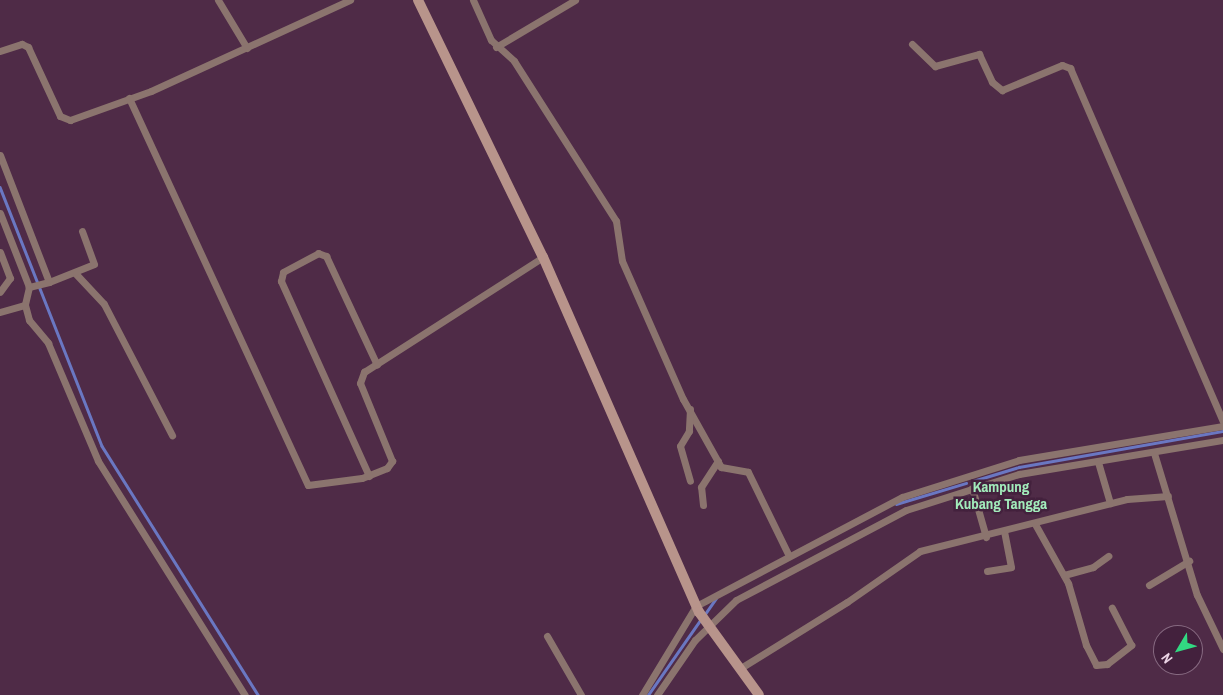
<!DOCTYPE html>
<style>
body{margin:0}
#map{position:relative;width:1223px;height:695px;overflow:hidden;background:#4f2b47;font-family:"Archivo Narrow",sans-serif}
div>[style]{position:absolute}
.stream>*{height:2.5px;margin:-1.25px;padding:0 1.25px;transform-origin:1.25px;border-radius:1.25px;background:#6a77c2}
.street>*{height:7px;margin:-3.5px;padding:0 3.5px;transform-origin:3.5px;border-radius:3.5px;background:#8b746e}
.secondary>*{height:10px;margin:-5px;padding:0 5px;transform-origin:5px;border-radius:5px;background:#b8948b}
span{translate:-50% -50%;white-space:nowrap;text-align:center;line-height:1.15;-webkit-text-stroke:5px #43213d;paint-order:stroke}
.neighbourhood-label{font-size:15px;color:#a2ecbb;font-weight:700}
.north{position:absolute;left:1153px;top:625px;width:50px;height:50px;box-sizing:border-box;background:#43213d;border:1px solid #866980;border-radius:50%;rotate:233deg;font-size:14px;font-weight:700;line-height:20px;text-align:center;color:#ebd4e5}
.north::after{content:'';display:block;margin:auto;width:18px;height:22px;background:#32d882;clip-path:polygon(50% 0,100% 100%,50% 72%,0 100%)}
</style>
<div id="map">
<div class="stream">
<i style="left:0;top:187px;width:278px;rotate:68.5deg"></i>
<i style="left:102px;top:446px;width:294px;rotate:57.9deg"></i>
<i style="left:973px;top:481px;width:48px;rotate:-16.9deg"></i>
<i style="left:1019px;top:467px;width:207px;rotate:-10deg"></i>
<i style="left:896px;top:504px;width:73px;rotate:-16.7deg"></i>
<i style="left:705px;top:614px;width:19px;rotate:-55deg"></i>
<i style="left:648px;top:695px;width:93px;rotate:-55.1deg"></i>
</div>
<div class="street">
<i style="left:218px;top:0;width:56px;rotate:58.9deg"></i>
<i style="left:473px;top:0;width:44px;rotate:65.8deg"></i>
<i style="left:491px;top:40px;width:31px;rotate:42deg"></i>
<i style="left:514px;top:61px;width:190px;rotate:57.5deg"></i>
<i style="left:616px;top:221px;width:40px;rotate:81.5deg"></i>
<i style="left:622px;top:261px;width:151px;rotate:66.2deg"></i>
<i style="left:683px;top:399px;width:78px;rotate:60.8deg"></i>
<i style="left:721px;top:467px;width:27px;rotate:10deg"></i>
<i style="left:748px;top:472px;width:93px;rotate:64deg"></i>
<i style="left:912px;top:44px;width:32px;rotate:44deg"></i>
<i style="left:935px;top:66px;width:46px;rotate:-15.3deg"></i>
<i style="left:979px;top:54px;width:31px;rotate:65deg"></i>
<i style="left:992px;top:82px;width:13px;rotate:39deg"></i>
<i style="left:1002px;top:90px;width:65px;rotate:-22.6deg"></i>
<i style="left:1062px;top:65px;width:9px;rotate:21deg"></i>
<i style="left:1070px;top:68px;width:385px;rotate:66.6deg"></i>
<i style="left:496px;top:47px;width:92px;rotate:-30.7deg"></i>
<i style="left:0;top:51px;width:23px;rotate:-18deg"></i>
<i style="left:22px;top:44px;width:7px;rotate:27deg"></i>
<i style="left:28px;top:47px;width:76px;rotate:65.1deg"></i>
<i style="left:60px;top:116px;width:11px;rotate:22deg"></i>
<i style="left:70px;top:120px;width:86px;rotate:-19.7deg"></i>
<i style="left:151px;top:91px;width:219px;rotate:-24.6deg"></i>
<i style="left:129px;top:98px;width:426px;rotate:65.2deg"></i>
<i style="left:308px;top:485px;width:54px;rotate:-7.4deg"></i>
<i style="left:362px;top:478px;width:27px;rotate:-22deg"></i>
<i style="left:387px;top:468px;width:9px;rotate:-54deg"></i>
<i style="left:392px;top:461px;width:84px;rotate:-112.3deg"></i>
<i style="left:360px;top:383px;width:12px;rotate:-70deg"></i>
<i style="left:364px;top:372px;width:213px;rotate:-32.7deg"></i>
<i style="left:0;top:155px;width:136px;rotate:68.9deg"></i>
<i style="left:49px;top:282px;width:21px;rotate:166deg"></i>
<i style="left:0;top:213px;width:79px;rotate:68.6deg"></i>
<i style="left:29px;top:287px;width:18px;rotate:103deg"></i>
<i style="left:25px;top:305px;width:16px;rotate:75deg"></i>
<i style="left:29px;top:320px;width:30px;rotate:50deg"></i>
<i style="left:48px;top:343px;width:128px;rotate:67deg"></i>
<i style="left:98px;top:461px;width:276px;rotate:57.9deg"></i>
<i style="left:0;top:252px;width:28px;rotate:69deg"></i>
<i style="left:10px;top:278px;width:17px;rotate:126deg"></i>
<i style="left:75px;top:273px;width:42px;rotate:46.9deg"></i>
<i style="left:104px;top:304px;width:148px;rotate:62.6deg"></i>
<i style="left:49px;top:282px;width:48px;rotate:-21.8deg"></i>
<i style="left:94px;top:264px;width:35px;rotate:-110deg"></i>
<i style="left:0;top:312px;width:26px;rotate:-16deg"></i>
<i style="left:690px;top:409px;width:22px;rotate:93deg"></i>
<i style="left:689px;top:431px;width:17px;rotate:121deg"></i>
<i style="left:680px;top:446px;width:36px;rotate:74deg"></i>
<i style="left:1154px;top:453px;width:148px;rotate:73.2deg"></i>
<i style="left:1197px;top:595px;width:60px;rotate:64.3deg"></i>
<i style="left:1098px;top:462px;width:43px;rotate:73.7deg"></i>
<i style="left:369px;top:476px;width:214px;rotate:-114.3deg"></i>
<i style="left:281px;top:281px;width:9px;rotate:-77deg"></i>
<i style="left:283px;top:272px;width:40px;rotate:-28deg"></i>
<i style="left:318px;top:253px;width:9px;rotate:21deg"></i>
<i style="left:326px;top:256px;width:120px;rotate:64.9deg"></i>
<i style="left:972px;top:488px;width:51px;rotate:74.1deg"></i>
<i style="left:703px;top:505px;width:18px;rotate:-96deg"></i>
<i style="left:701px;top:487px;width:31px;rotate:-57deg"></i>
<i style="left:1035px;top:524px;width:68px;rotate:60.8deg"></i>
<i style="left:1068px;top:583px;width:65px;rotate:73.8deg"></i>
<i style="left:1086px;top:645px;width:22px;rotate:63deg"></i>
<i style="left:1096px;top:665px;width:11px;rotate:-5deg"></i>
<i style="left:1107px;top:664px;width:31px;rotate:-38deg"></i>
<i style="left:1131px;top:645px;width:42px;rotate:-117.2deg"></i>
<i style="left:987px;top:571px;width:24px;rotate:-9deg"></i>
<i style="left:1011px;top:567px;width:36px;rotate:-101deg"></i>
<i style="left:1064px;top:575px;width:30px;rotate:-15deg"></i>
<i style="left:1093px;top:567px;width:19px;rotate:-36deg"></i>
<i style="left:1149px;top:585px;width:47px;rotate:-31deg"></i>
<i style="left:547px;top:636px;width:68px;rotate:60deg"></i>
<i style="left:739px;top:669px;width:127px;rotate:-31.8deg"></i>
<i style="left:847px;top:602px;width:89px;rotate:-34.9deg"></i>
<i style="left:920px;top:551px;width:213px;rotate:-14.1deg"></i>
<i style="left:1127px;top:499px;width:41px;rotate:-4.2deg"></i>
<i style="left:642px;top:695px;width:104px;rotate:-58.8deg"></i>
<i style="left:696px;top:606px;width:233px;rotate:-27.9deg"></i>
<i style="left:902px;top:497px;width:123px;rotate:-17.5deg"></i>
<i style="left:1019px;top:460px;width:207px;rotate:-9.5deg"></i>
<i style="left:657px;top:695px;width:67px;rotate:-55.4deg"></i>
<i style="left:695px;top:640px;width:57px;rotate:-44.3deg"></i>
<i style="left:736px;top:600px;width:192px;rotate:-27.9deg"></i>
<i style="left:906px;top:510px;width:119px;rotate:-17.7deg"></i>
<i style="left:1019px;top:474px;width:207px;rotate:-9.5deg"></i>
</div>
<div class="secondary">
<i style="left:418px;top:0;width:286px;rotate:64.1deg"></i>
<i style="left:543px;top:257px;width:388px;rotate:66.3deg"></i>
<i style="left:699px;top:612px;width:102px;rotate:54.1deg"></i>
</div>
<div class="neighbourhood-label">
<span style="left:1001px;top:495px">Kampung<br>Kubang Tangga</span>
</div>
<div class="north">N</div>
</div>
